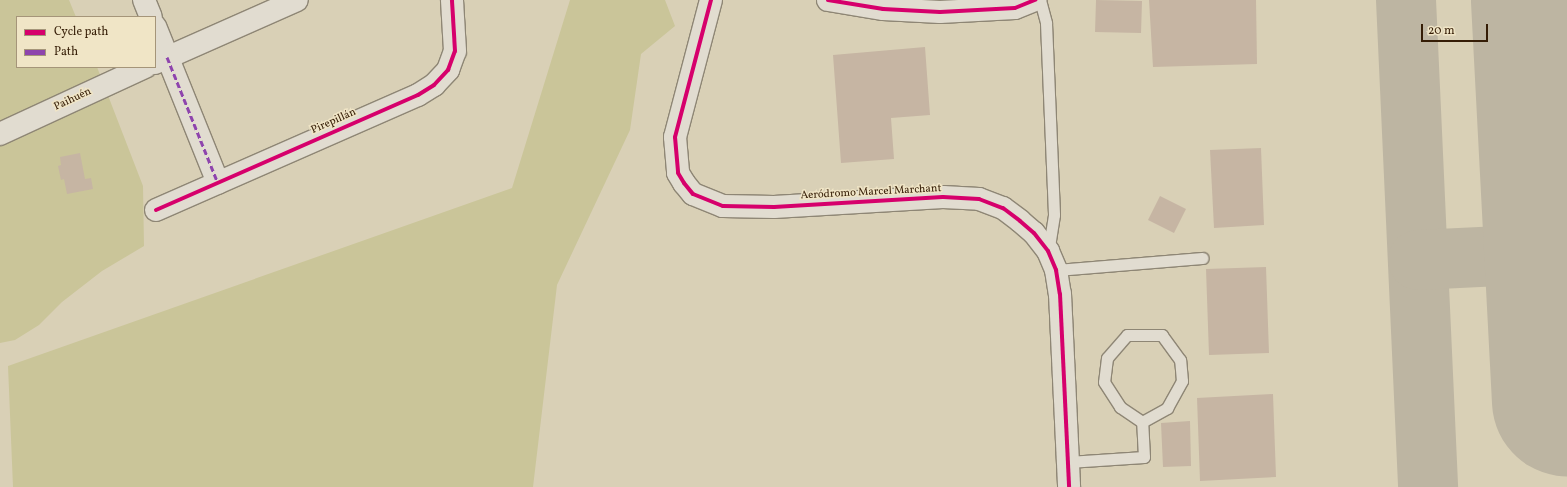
<!DOCTYPE html>
<meta charset="utf-8">
<style>
body{margin:0}
#map{position:relative;width:1567px;height:487px;overflow:hidden;background:#d9d0b6;font-family:Vollkorn,serif}
div>[style]{position:absolute}
.green>*{inset:0;background:#cac599}
.taxiway>*{height:60px;margin:-30px;padding:0 30px;transform-origin:30px;border-radius:30px;background:#bdb5a2}
.runway>*{height:151px;margin:-75.5px;padding:0 75.5px;transform-origin:75.5px;border-radius:75.5px;background:#bdb5a2}
.building>*{inset:0;background:#c6b5a3}
.roads{filter:drop-shadow(1px 0 #8e8675) drop-shadow(-1px 0 #8e8675) drop-shadow(0 1px #8e8675) drop-shadow(0 -1px #8e8675)}
.service>*{height:11px;margin:-5.5px;padding:0 5.5px;transform-origin:5.5px;border-radius:5.5px;background:#e1dcd0}
.minor>*{height:22px;margin:-11px;padding:0 11px;transform-origin:11px;border-radius:11px;background:#e1dcd0}
.quiet>*{height:3px;margin-top:-1.5px;transform-origin:0;background:repeating-linear-gradient(90deg,#8e44ad 0 6px,transparent 0 9px)}
.cycleway>*{height:4px;margin:-2px;padding:0 2px;transform-origin:2px;border-radius:2px;background:#d6006c}
span{translate:-50% -50%;white-space:nowrap;text-align:center;line-height:1.15;-webkit-text-stroke:3px #f0e5c6;paint-order:stroke}
.street-label{font-size:11px;color:#351d06}
.legend{position:absolute;left:16px;top:16px;width:140px;height:52px;box-sizing:border-box;background:#f0e5c6;border:1px solid #a59579;margin:0;padding:5px 7px;list-style:none;font-size:12px;color:#351d06}
.legend li{display:flex;align-items:center;gap:8px;height:20px}
.legend b{width:20px;border:1px solid #a59579}
.scale{position:absolute;left:1421px;top:24px;width:67px;height:18px;box-sizing:border-box;border:2px solid #351d06;border-top:0;padding-left:5px;font-size:12px;line-height:14px;white-space:nowrap;color:#351d06;-webkit-text-stroke:3px #f0e5c6;paint-order:stroke}
</style>
<div id="map">
<div class="green">
<i style="clip-path:polygon(0 0,69px 0,76px 17px,17px 17px,17px 67px,97px 67px,143px 186px,144px 246px,102px 271px,62px 302px,39px 325px,15px 340px,0 343px)"></i>
<i style="clip-path:polygon(570px 0,665px 0,675px 26px,641px 54px,630px 130px,557px 285px,533px 487px,13px 487px,8px 366px,512px 188px)"></i>
</div>
<div class="taxiway">
<i style="left:1406px;top:0;width:487px;rotate:87.4deg"></i>
<i style="left:1418px;top:260px;width:141px;rotate:-2.8deg"></i>
</div>
<div class="runway">
<i style="left:1546px;top:0;width:401px;rotate:87deg"></i>
</div>
<div class="building">
<i style="clip-path:polygon(1096px 0,1142px 1px,1141px 33px,1095px 32px)"></i>
<i style="clip-path:polygon(1149px 0,1256px 0,1257px 64px,1153px 67px)"></i>
<i style="clip-path:polygon(925px 47px,930px 115px,891px 118px,894px 159px,841px 163px,833px 55px)"></i>
<i style="clip-path:polygon(1261px 148px,1264px 225px,1214px 228px,1210px 150px)"></i>
<i style="clip-path:polygon(80px 153px,85px 179px,91px 178px,93px 189px,67px 194px,64px 179px,61px 180px,58px 166px,61px 165px,60px 157px)"></i>
<i style="clip-path:polygon(1160px 196px,1186px 209px,1174px 233px,1148px 220px)"></i>
<i style="clip-path:polygon(1266px 267px,1269px 353px,1209px 355px,1206px 269px)"></i>
<i style="clip-path:polygon(1273px 394px,1276px 477px,1200px 481px,1197px 398px)"></i>
<i style="clip-path:polygon(1190px 421px,1191px 466px,1163px 467px,1161px 423px)"></i>
</div>
<div class="roads">
<div class="service">
<i style="left:1040px;top:0;width:24px;rotate:75deg"></i>
<i style="left:1046px;top:23px;width:192px;rotate:87.6deg"></i>
<i style="left:1054px;top:215px;width:36px;rotate:99deg"></i>
<i style="left:1056px;top:270px;width:147px;rotate:-4.7deg"></i>
<i style="left:1068px;top:462px;width:76px;rotate:-3.8deg"></i>
<i style="left:1144px;top:457px;width:35px;rotate:-93deg"></i>
<i style="left:1142px;top:422px;width:29px;rotate:-29deg"></i>
<i style="left:1167px;top:408px;width:31px;rotate:-61deg"></i>
<i style="left:1182px;top:381px;width:21px;rotate:-95deg"></i>
<i style="left:1180px;top:360px;width:31px;rotate:-126deg"></i>
<i style="left:1162px;top:335px;width:35px;rotate:180deg"></i>
<i style="left:1127px;top:335px;width:30px;rotate:131deg"></i>
<i style="left:1107px;top:358px;width:24px;rotate:97deg"></i>
<i style="left:1104px;top:382px;width:30px;rotate:57deg"></i>
<i style="left:1120px;top:407px;width:27px;rotate:34deg"></i>
</div>
<div class="minor">
<i style="left:144px;top:0;width:18px;rotate:68deg"></i>
<i style="left:711px;top:0;width:142px;rotate:104.7deg"></i>
<i style="left:675px;top:137px;width:36px;rotate:85deg"></i>
<i style="left:678px;top:173px;width:12px;rotate:59deg"></i>
<i style="left:684px;top:183px;width:14px;rotate:51deg"></i>
<i style="left:693px;top:194px;width:32px;rotate:22deg"></i>
<i style="left:723px;top:206px;width:51px;rotate:1.1deg"></i>
<i style="left:774px;top:207px;width:169px;rotate:-3.4deg"></i>
<i style="left:943px;top:197px;width:36px;rotate:3deg"></i>
<i style="left:979px;top:199px;width:26px;rotate:21deg"></i>
<i style="left:1003px;top:208px;width:21px;rotate:37deg"></i>
<i style="left:1020px;top:221px;width:18px;rotate:41deg"></i>
<i style="left:1034px;top:233px;width:23px;rotate:52deg"></i>
<i style="left:1048px;top:251px;width:21px;rotate:67deg"></i>
<i style="left:1056px;top:270px;width:24px;rotate:81deg"></i>
<i style="left:1060px;top:294px;width:193px;rotate:87.3deg"></i>
<i style="left:828px;top:0;width:56px;rotate:9.3deg"></i>
<i style="left:883px;top:9px;width:57px;rotate:3deg"></i>
<i style="left:940px;top:12px;width:75px;rotate:-3.1deg"></i>
<i style="left:1015px;top:8px;width:22px;rotate:-22deg"></i>
<i style="left:155px;top:26px;width:169px;rotate:68.1deg"></i>
<i style="left:155px;top:63px;width:155px;rotate:-23.9deg"></i>
<i style="left:0;top:134px;width:160px;rotate:-24.8deg"></i>
<i style="left:156px;top:210px;width:286px;rotate:-23.7deg"></i>
<i style="left:418px;top:95px;width:19px;rotate:-32deg"></i>
<i style="left:434px;top:85px;width:21px;rotate:-47deg"></i>
<i style="left:448px;top:70px;width:20px;rotate:-70deg"></i>
<i style="left:455px;top:51px;width:51px;rotate:-93.4deg"></i>
</div>
</div>
<div class="quiet">
<i style="left:167px;top:57px;width:136px;rotate:68deg"></i>
</div>
<div class="cycleway">
<i style="left:711px;top:0;width:142px;rotate:104.7deg"></i>
<i style="left:675px;top:137px;width:36px;rotate:85deg"></i>
<i style="left:678px;top:173px;width:12px;rotate:59deg"></i>
<i style="left:684px;top:183px;width:14px;rotate:51deg"></i>
<i style="left:693px;top:194px;width:32px;rotate:22deg"></i>
<i style="left:723px;top:206px;width:51px;rotate:1.1deg"></i>
<i style="left:774px;top:207px;width:169px;rotate:-3.4deg"></i>
<i style="left:943px;top:197px;width:36px;rotate:3deg"></i>
<i style="left:979px;top:199px;width:26px;rotate:21deg"></i>
<i style="left:1003px;top:208px;width:21px;rotate:37deg"></i>
<i style="left:1020px;top:221px;width:18px;rotate:41deg"></i>
<i style="left:1034px;top:233px;width:23px;rotate:52deg"></i>
<i style="left:1048px;top:251px;width:21px;rotate:67deg"></i>
<i style="left:1056px;top:270px;width:24px;rotate:81deg"></i>
<i style="left:1060px;top:294px;width:193px;rotate:87.3deg"></i>
<i style="left:828px;top:0;width:56px;rotate:9.3deg"></i>
<i style="left:883px;top:9px;width:57px;rotate:3deg"></i>
<i style="left:940px;top:12px;width:75px;rotate:-3.1deg"></i>
<i style="left:1015px;top:8px;width:22px;rotate:-22deg"></i>
<i style="left:156px;top:210px;width:286px;rotate:-23.7deg"></i>
<i style="left:418px;top:95px;width:19px;rotate:-32deg"></i>
<i style="left:434px;top:85px;width:21px;rotate:-47deg"></i>
<i style="left:448px;top:70px;width:20px;rotate:-70deg"></i>
<i style="left:455px;top:51px;width:51px;rotate:-93.4deg"></i>
</div>
<div class="street-label">
<span style="left:73px;top:100px;rotate:-25deg">Paihuén</span>
<span style="left:334px;top:122px;rotate:-24deg">Pirepillán</span>
<span style="left:871px;top:193px;rotate:-3deg">Aeródromo Marcel Marchant</span>
</div>
<ul class="legend">
<li><b style="height:5px;background:#d6006c"></b>Cycle path</li>
<li><b style="height:5px;background:#8e44ad"></b>Path</li>
</ul>
<div class="scale">20 m</div>
</div>
